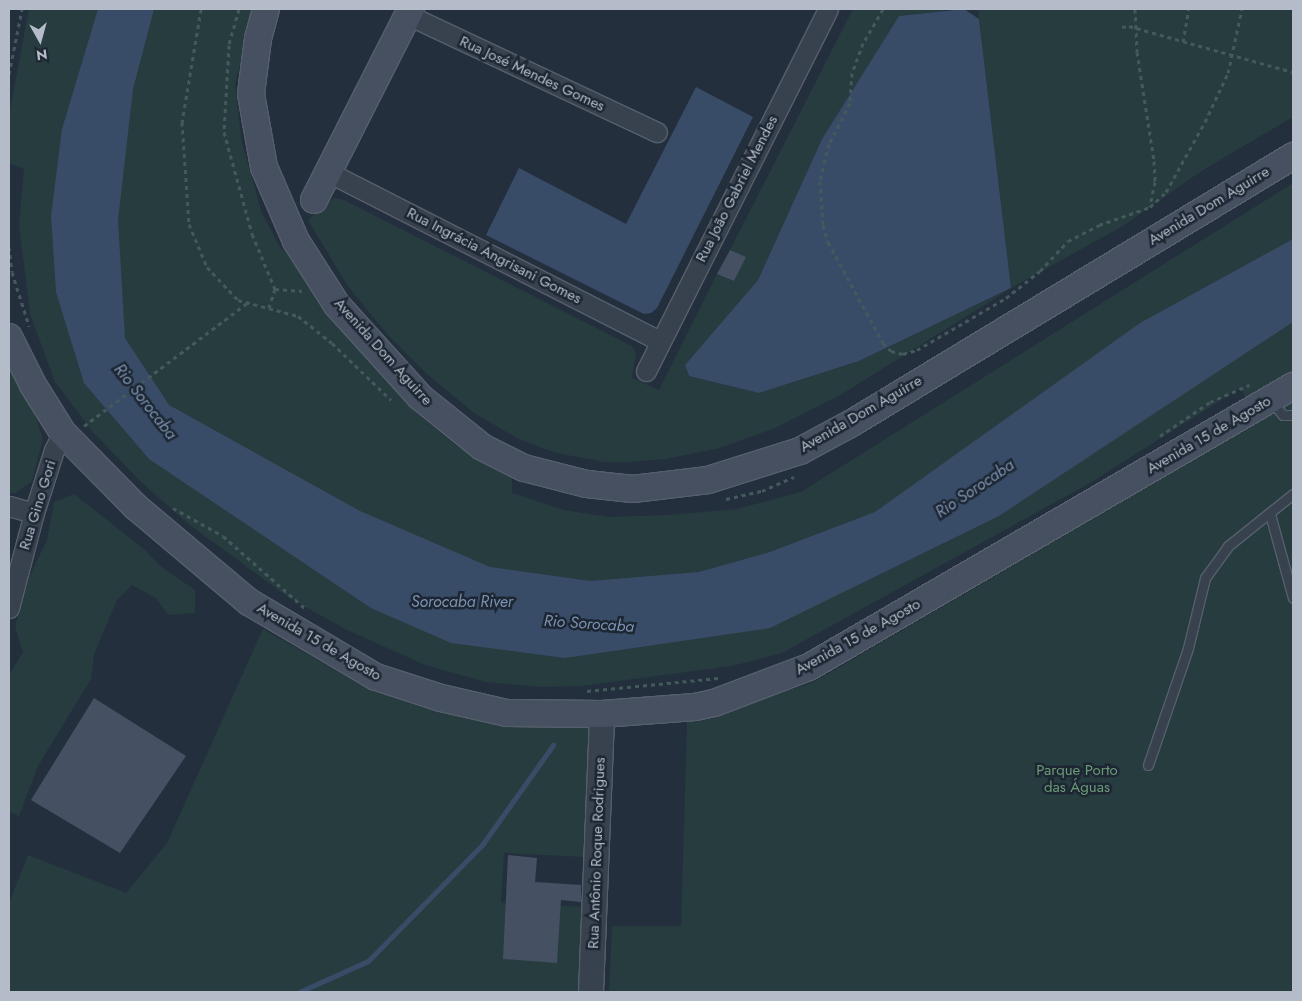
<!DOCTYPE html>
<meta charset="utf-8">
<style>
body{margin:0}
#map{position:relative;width:1302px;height:1001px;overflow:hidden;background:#242f3e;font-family:Jost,sans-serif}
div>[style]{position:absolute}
.green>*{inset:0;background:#263c3f}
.water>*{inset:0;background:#394c67}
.stream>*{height:5px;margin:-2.5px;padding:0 2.5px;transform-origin:2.5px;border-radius:2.5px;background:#394c67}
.building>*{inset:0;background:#455162}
.path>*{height:3px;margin-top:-1.5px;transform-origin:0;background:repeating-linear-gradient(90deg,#44595c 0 4px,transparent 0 8px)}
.roads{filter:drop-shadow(1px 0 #565f6c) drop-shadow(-1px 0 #565f6c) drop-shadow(0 1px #565f6c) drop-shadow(0 -1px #565f6c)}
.service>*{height:9px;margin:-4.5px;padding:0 4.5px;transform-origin:4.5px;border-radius:4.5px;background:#38414e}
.minor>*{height:19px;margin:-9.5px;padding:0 9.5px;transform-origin:9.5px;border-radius:9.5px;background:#38414e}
.tertiary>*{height:24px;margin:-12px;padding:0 12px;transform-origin:12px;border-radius:12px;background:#38414e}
.secondary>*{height:26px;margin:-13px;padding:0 13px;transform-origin:13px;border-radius:13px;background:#465061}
span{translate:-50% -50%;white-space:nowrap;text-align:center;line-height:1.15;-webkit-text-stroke:5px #1d2633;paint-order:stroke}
.street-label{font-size:15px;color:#b4bcc9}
.park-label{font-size:15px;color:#6b9a76}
.water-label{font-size:16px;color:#7c92b1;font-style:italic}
.frame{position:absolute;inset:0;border:10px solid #b4bcc9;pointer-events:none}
.north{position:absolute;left:15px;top:15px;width:50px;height:50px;-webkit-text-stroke:4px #1d2633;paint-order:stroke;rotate:173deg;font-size:14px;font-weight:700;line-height:20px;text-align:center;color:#b4bcc9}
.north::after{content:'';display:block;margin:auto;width:18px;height:22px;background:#b4bcc9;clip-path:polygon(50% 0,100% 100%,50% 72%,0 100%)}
</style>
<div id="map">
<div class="green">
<i style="clip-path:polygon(29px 9px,253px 9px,235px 86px,242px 143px,262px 213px,280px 247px,299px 264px,415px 412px,458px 447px,512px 477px,512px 493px,564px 510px,609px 517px,669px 515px,737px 509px,801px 492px,1293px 183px,1293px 380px,1250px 405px,1240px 388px,1090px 483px,782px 653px,732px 666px,581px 686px,541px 687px,486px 682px,425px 665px,345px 629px,288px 597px,186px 522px,138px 479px,93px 432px,55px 382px,30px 314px,19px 225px,24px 169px,9px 163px,9px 115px)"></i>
<i style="clip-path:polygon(853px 9px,944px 9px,944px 11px,899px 16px,822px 139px,758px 280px,685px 365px,689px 376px,759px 393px,859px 361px,1010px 289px,842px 394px,775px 428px,720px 448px,665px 459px,627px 462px,605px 462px,556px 453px,517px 438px,474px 413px,428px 375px,387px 334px,347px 285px,308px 220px,334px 198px,344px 200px,632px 346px,636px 353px,632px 378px,659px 390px,717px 274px,734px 281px,745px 257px,730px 250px)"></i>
<i style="clip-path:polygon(978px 9px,1293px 9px,1293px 117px,1203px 170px,1123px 226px,1011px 288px)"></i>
<i style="clip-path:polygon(9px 369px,35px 415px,43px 439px,32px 481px,16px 493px,9px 493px)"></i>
<i style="clip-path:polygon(1293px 402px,1293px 992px,609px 992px,612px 926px,681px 926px,687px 722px,812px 683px)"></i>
<i style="clip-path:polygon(74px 494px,145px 550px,159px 565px,195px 590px,195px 613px,168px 615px,156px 598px,132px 585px,117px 600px,94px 654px,91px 679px,38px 766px,19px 816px,9px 811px,9px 675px,23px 652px,15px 627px,30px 575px,47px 540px,54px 502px)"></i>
<i style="clip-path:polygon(263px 629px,372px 691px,443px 712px,506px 718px,585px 719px,592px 730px,586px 857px,504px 853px,501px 903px,585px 907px,582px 992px,9px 992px,9px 903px,28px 855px,126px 893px,167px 843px)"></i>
</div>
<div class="water">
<i style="clip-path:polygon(98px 9px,154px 9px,133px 89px,118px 220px,125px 338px,169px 405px,360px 511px,490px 567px,590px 581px,699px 572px,770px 552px,875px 512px,1140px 323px,1293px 239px,1293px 322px,999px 516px,770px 628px,565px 658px,451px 643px,371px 608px,149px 459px,84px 383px,56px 292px,51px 216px,62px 129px)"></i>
<i style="clip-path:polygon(964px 9px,979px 19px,1011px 288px,859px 361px,759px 393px,689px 376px,685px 365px,758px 280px,822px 139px,899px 16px)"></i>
<i style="clip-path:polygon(696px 87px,753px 117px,657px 308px,651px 313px,644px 314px,486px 235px,519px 168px,626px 224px)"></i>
</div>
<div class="stream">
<i style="left:299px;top:992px;width:76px;rotate:-24.2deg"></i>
<i style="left:368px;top:961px;width:163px;rotate:-45.5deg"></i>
<i style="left:482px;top:845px;width:123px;rotate:-54.6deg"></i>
</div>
<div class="building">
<i style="clip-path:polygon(730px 250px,746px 257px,734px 281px,717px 274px)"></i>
<i style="clip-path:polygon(94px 698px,186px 756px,120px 853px,31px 800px)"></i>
<i style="clip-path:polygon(508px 855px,537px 858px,535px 882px,581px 885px,581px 902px,561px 900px,557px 963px,503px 959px)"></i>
</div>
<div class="path">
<i style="left:201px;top:9px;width:115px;rotate:99.5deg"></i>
<i style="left:182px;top:122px;width:102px;rotate:86.1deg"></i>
<i style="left:189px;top:224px;width:47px;rotate:67.3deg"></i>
<i style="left:207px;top:267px;width:45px;rotate:46.8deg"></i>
<i style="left:238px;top:300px;width:62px;rotate:14.9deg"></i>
<i style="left:298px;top:316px;width:43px;rotate:38.5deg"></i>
<i style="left:332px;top:343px;width:82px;rotate:44deg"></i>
<i style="left:239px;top:9px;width:37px;rotate:106deg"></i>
<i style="left:229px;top:45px;width:87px;rotate:93.3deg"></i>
<i style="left:224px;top:132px;width:106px;rotate:74.6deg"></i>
<i style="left:252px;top:234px;width:60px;rotate:67.3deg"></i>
<i style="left:275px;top:289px;width:20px;rotate:108deg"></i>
<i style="left:883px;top:9px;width:39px;rotate:120deg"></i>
<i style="left:863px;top:43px;width:32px;rotate:110deg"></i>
<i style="left:852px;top:73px;width:30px;rotate:94deg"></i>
<i style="left:850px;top:103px;width:46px;rotate:117.1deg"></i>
<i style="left:829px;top:144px;width:38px;rotate:104deg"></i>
<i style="left:820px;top:181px;width:44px;rotate:86.1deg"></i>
<i style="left:823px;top:225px;width:18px;rotate:74deg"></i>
<i style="left:828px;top:242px;width:115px;rotate:61.4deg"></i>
<i style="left:883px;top:343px;width:11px;rotate:45deg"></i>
<i style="left:891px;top:351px;width:12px;rotate:14deg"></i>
<i style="left:903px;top:354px;width:15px;rotate:-16deg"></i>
<i style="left:917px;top:350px;width:103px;rotate:-30.3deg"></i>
<i style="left:1006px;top:298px;width:43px;rotate:-38.5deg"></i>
<i style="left:1040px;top:271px;width:41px;rotate:-47deg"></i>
<i style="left:1068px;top:241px;width:35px;rotate:-27deg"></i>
<i style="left:1099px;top:225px;width:54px;rotate:-19.4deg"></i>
<i style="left:1150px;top:207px;width:22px;rotate:-43deg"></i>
<i style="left:1166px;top:192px;width:80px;rotate:-60.9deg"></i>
<i style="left:1205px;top:122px;width:54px;rotate:-64.9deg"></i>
<i style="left:1228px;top:73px;width:66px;rotate:-77.7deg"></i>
<i style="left:1135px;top:9px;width:43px;rotate:87.3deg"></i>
<i style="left:1137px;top:52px;width:110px;rotate:81.1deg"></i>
<i style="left:1154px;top:161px;width:21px;rotate:87deg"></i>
<i style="left:1155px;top:182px;width:25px;rotate:102deg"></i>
<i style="left:1122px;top:27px;width:7px;rotate:-8deg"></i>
<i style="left:1129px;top:26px;width:170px;rotate:15.7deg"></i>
<i style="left:1183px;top:42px;width:34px;rotate:-80deg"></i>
<i style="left:9px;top:74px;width:66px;rotate:-78.7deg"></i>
<i style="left:9px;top:247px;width:25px;rotate:83deg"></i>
<i style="left:12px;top:272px;width:57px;rotate:72.5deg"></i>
<i style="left:275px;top:289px;width:27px;rotate:4deg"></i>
<i style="left:84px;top:426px;width:204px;rotate:-37deg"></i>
<i style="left:1160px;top:436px;width:60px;rotate:-34.2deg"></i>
<i style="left:1210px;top:402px;width:43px;rotate:-23.6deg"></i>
<i style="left:726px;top:499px;width:37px;rotate:-13deg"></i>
<i style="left:762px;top:491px;width:35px;rotate:-24deg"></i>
<i style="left:173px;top:508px;width:57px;rotate:29.2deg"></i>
<i style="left:223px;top:536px;width:112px;rotate:41.4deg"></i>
<i style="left:587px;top:691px;width:132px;rotate:-5.7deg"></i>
</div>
<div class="roads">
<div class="service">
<i style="left:1272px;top:402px;width:17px;rotate:50deg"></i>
<i style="left:1283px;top:415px;width:10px"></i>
<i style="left:1270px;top:514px;width:87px;rotate:74.7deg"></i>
<i style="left:1148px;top:765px;width:124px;rotate:-71.1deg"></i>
<i style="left:1188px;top:648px;width:72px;rotate:-76.3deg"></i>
<i style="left:1205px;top:578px;width:39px;rotate:-54deg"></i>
<i style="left:1228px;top:546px;width:83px;rotate:-38.7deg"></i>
</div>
<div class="minor">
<i style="left:408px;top:15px;width:275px;rotate:25.2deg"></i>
<i style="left:328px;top:172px;width:373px;rotate:27deg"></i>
<i style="left:646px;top:371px;width:405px;rotate:-63.3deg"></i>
<i style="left:9px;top:506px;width:26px;rotate:16deg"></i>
<i style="left:9px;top:608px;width:98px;rotate:-75.3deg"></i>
<i style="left:34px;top:513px;width:66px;rotate:-72.4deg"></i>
<i style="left:54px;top:450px;width:19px;rotate:-62deg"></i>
</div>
<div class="tertiary">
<i style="left:591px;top:992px;width:278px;rotate:-87.7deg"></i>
</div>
<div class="secondary">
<i style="left:266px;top:9px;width:31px;rotate:105deg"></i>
<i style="left:258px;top:39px;width:55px;rotate:97.3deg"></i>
<i style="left:251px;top:94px;width:74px;rotate:79.9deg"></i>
<i style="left:264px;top:167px;width:81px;rotate:66.6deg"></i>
<i style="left:296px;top:241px;width:76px;rotate:57.4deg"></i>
<i style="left:337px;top:305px;width:124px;rotate:47.9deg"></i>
<i style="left:420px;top:397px;width:80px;rotate:38.9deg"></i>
<i style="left:482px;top:447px;width:47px;rotate:26.6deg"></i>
<i style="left:524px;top:468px;width:65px;rotate:14.3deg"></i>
<i style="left:587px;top:484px;width:46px;rotate:6.2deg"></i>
<i style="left:633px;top:489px;width:76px;rotate:-6.8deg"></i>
<i style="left:708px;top:480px;width:96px;rotate:-17.5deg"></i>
<i style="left:800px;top:451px;width:59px;rotate:-28.3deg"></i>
<i style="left:852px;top:423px;width:516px;rotate:-31.19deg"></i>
<i style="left:314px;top:200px;width:214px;rotate:-63.1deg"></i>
<i style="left:9px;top:337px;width:54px;rotate:63.4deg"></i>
<i style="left:33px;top:385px;width:57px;rotate:58deg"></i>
<i style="left:63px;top:433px;width:104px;rotate:45.4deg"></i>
<i style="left:136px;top:507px;width:148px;rotate:40.1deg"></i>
<i style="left:249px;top:602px;width:147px;rotate:30.6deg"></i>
<i style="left:376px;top:677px;width:68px;rotate:17.9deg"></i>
<i style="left:441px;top:698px;width:68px;rotate:12.8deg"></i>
<i style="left:507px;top:713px;width:95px;rotate:0.6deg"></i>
<i style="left:602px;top:714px;width:93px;rotate:-4.3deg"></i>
<i style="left:695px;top:707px;width:19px;rotate:-12deg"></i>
<i style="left:714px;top:703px;width:102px;rotate:-20.8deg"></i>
<i style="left:809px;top:667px;width:560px;rotate:-30.14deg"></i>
</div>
</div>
<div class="street-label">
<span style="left:532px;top:74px;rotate:25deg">Rua José Mendes Gomes</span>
<span style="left:737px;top:189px;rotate:-63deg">Rua João Gabriel Mendes</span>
<span style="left:1209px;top:206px;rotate:-31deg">Avenida Dom Aguirre</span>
<span style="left:494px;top:256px;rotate:27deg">Rua Ingrácia Angrisani Gomes</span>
<span style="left:383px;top:352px;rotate:48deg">Avenida Dom Aguirre</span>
<span style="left:861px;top:414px;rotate:-30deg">Avenida Dom Aguirre</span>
<span style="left:1209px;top:435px;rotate:-30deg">Avenida 15 de Agosto</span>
<span style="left:38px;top:505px;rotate:-73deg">Rua Gino Gori</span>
<span style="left:858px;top:637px;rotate:-29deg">Avenida 15 de Agosto</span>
<span style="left:319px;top:642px;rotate:30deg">Avenida 15 de Agosto</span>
<span style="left:597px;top:853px;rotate:-88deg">Rua Antônio Roque Rodrigues</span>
</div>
<div class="park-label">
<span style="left:1077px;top:779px">Parque Porto<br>das Águas</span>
</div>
<div class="water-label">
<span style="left:145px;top:402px;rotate:52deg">Rio Sorocaba</span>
<span style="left:975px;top:489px;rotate:-34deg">Rio Sorocaba</span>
<span style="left:462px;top:602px">Sorocaba River</span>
<span style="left:589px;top:624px;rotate:4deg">Rio Sorocaba</span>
</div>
<div class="frame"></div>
<div class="north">N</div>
</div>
